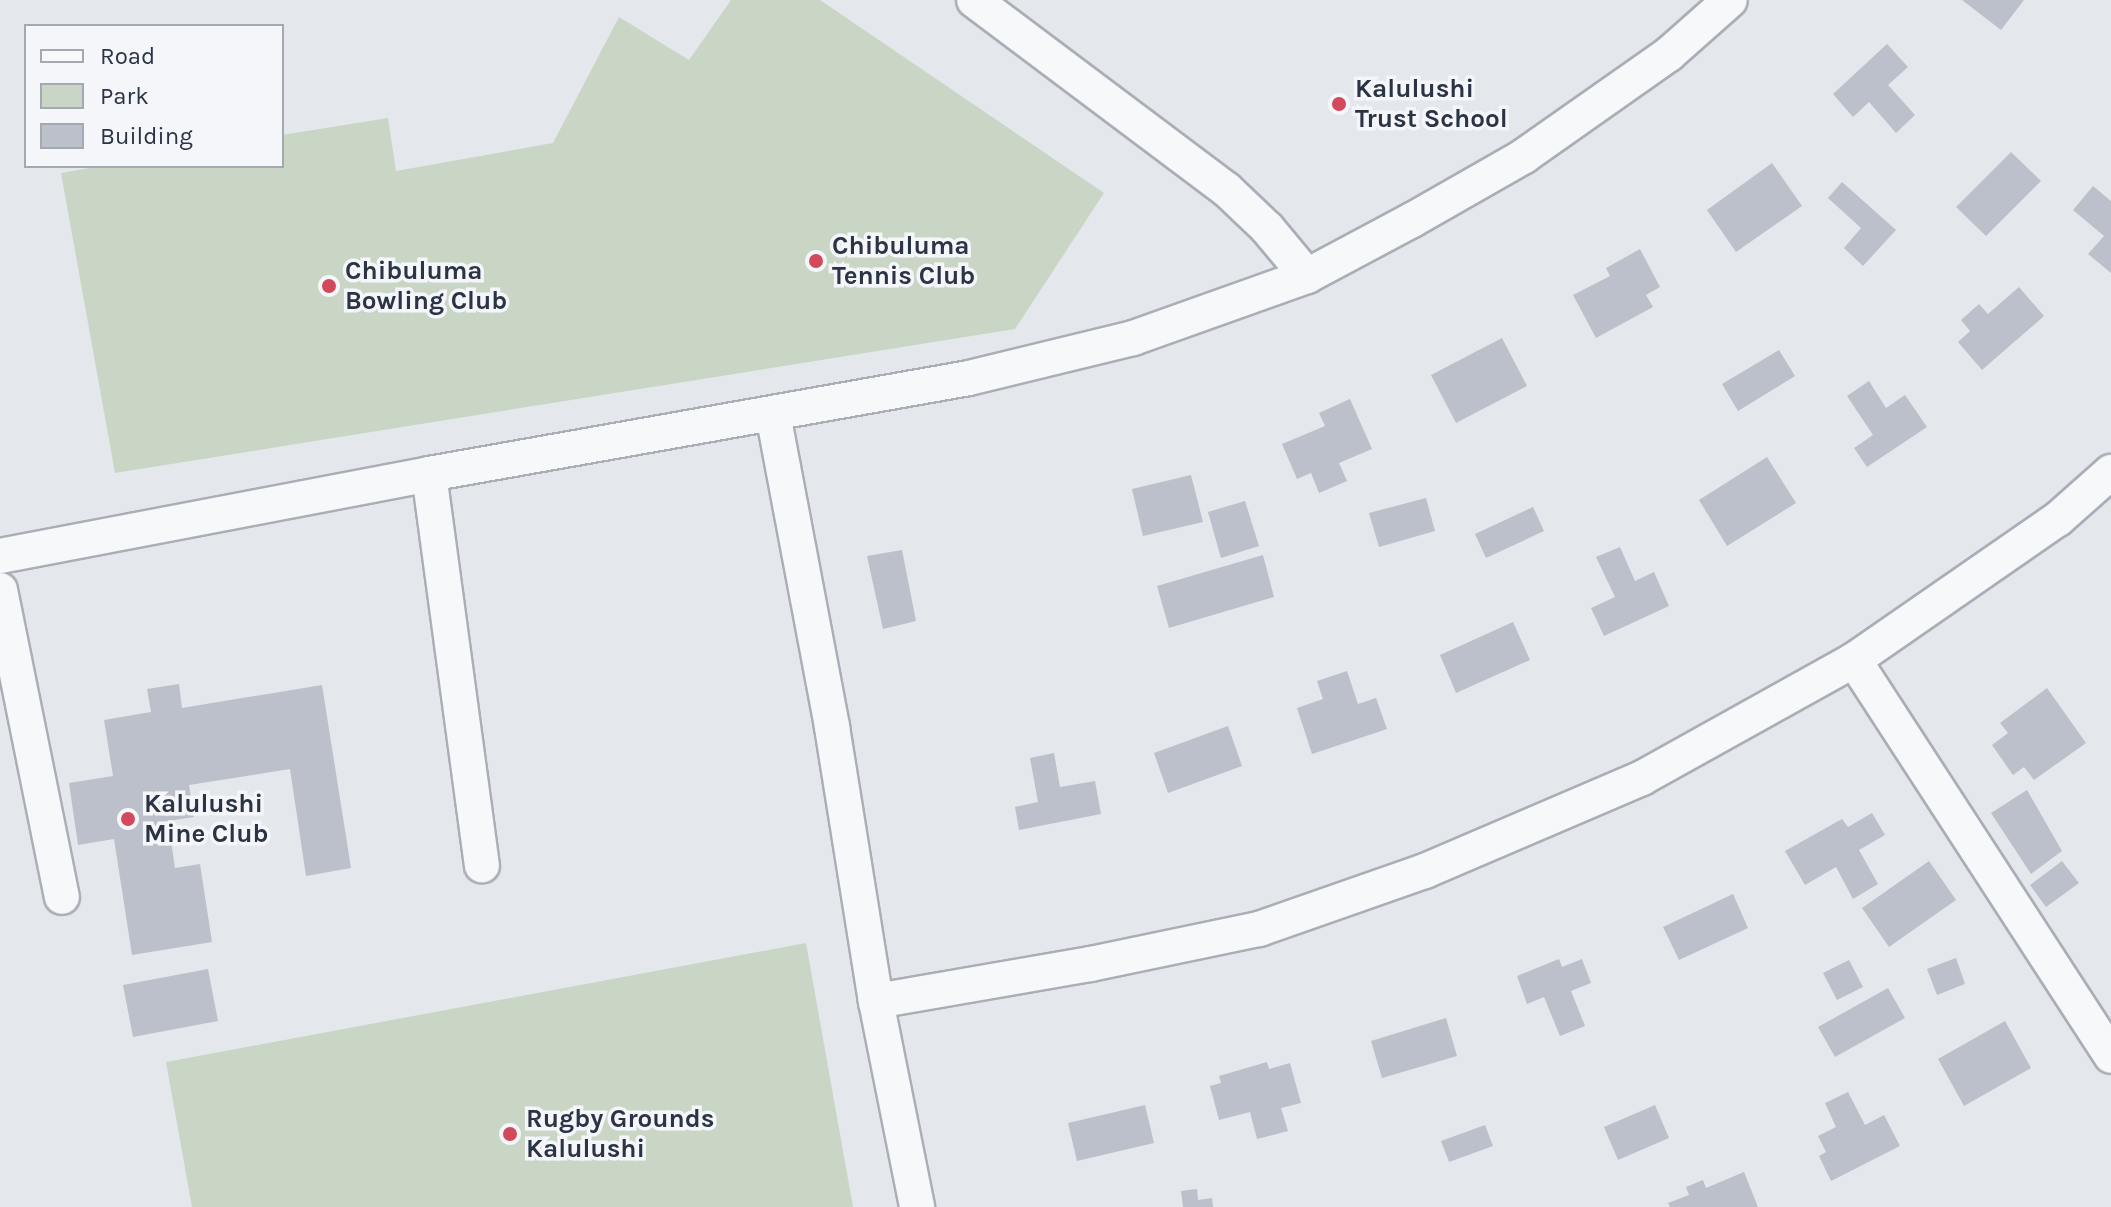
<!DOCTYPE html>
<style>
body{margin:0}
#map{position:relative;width:2111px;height:1207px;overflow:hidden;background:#e4e7ec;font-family:Karla,sans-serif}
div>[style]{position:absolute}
.green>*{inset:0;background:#c9d6c5}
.building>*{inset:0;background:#bbc0ca}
.roads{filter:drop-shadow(2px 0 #a9aeb7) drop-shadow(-2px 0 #a9aeb7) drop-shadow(0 2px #a9aeb7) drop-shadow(0 -2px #a9aeb7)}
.minor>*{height:34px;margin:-17px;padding:0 17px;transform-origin:17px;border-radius:17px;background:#f7f8fa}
.dots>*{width:22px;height:22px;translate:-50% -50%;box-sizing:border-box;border:4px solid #f4f6f9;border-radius:50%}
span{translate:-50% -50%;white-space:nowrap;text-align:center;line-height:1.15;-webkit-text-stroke:7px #f4f6f9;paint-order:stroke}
.poi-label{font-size:26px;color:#2b3445;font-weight:700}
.left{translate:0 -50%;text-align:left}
.legend{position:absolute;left:24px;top:24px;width:260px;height:144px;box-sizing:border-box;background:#f4f6f9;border:2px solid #a4a8b1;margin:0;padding:10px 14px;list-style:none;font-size:24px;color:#2b3445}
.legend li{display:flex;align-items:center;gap:16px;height:40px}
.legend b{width:40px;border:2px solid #a4a8b1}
</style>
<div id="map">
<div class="green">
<i style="clip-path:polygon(731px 0,820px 0,1104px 193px,1015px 329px,115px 473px,61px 173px,101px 166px,282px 166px,282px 135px,388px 118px,396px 171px,553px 143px,619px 17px,689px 60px)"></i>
<i style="clip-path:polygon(806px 943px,853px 1207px,192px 1207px,166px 1062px)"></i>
</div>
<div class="building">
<i style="clip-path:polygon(1962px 0,2024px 0,2001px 30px)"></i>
<i style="clip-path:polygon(1887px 44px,1908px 67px,1888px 85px,1915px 115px,1896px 133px,1869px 102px,1853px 117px,1833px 94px)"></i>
<i style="clip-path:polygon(2011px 152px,2041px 181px,1986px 236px,1956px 207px)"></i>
<i style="clip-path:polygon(1772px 163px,1802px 206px,1736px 252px,1707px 210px)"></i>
<i style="clip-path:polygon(1842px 182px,1896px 230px,1863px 266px,1844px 248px,1861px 228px,1828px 198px)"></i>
<i style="clip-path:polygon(2093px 186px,2111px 201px,2111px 273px,2088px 254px,2104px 236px,2073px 210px)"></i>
<i style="clip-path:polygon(1640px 249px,1660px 287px,1646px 295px,1653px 307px,1596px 338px,1573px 295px,1610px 276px,1606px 268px)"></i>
<i style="clip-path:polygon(2019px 287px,2044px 316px,1982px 370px,1958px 342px,1970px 331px,1961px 320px,1979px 304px,1988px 314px)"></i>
<i style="clip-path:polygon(1502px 338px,1527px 386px,1456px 423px,1431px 375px)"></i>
<i style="clip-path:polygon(1779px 350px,1795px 376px,1738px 411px,1722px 384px)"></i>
<i style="clip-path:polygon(1869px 381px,1886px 408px,1905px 395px,1927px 427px,1867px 467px,1854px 448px,1873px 435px,1847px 396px)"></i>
<i style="clip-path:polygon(1350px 399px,1372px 449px,1339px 463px,1347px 481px,1319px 493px,1311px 473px,1297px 479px,1282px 444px,1325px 426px,1319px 413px)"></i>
<i style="clip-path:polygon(1767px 457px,1796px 503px,1727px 546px,1699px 500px)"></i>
<i style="clip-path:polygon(1191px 475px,1203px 522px,1143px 536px,1132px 489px)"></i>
<i style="clip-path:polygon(1426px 498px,1435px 531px,1379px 547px,1369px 513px)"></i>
<i style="clip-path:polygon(1245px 501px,1259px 546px,1221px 558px,1208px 512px)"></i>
<i style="clip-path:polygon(1533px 507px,1544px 531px,1486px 558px,1475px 534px)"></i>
<i style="clip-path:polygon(1620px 547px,1635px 581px,1654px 572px,1669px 606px,1604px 636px,1591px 608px,1615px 597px,1596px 557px)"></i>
<i style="clip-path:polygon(902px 550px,916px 621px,883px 629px,867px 556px)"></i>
<i style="clip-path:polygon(1263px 555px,1274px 597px,1169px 628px,1157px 586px)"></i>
<i style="clip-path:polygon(1513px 622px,1530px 660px,1456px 693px,1440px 655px)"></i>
<i style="clip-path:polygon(1347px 671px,1358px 704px,1376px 698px,1387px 729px,1312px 754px,1297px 708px,1323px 699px,1317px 681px)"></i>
<i style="clip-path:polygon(179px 684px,182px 708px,322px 685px,351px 868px,306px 876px,290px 769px,189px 785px,194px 817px,168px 821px,175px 868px,200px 864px,212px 942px,132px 955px,114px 839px,78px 845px,69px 783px,113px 776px,104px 720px,151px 712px,147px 689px)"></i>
<i style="clip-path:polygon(2047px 688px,2086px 743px,2034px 780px,2024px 767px,2013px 775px,1992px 745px,2008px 733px,2000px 723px)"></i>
<i style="clip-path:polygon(1228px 726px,1242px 766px,1168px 793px,1154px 753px)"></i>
<i style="clip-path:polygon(1054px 753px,1060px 787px,1095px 781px,1101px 814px,1019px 830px,1015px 807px,1038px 802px,1030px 758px)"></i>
<i style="clip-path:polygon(2027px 790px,2062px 851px,2031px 874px,1991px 813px)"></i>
<i style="clip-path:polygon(1872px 813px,1885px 835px,1859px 850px,1878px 884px,1853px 899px,1836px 867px,1805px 885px,1785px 851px,1842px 819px,1848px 827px)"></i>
<i style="clip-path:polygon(1929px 861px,1956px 900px,1889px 947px,1862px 908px)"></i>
<i style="clip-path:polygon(2062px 861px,2079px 883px,2046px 907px,2030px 885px)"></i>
<i style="clip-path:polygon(1733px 894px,1748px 928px,1679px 960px,1663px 927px)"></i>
<i style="clip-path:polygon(1956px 958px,1965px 984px,1937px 995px,1927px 969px)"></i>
<i style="clip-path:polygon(1559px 959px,1562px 967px,1582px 959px,1591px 983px,1571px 991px,1585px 1026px,1560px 1036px,1544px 997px,1527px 1004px,1517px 976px)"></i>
<i style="clip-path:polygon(1849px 960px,1863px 987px,1837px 1000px,1823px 973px)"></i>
<i style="clip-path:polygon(208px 969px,218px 1021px,133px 1037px,123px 985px)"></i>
<i style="clip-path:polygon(1888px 988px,1905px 1018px,1835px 1057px,1818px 1027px)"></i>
<i style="clip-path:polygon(1446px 1018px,1457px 1056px,1382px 1078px,1371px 1041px)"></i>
<i style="clip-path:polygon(2005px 1021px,2031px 1068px,1964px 1106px,1938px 1059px)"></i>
<i style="clip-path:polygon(1267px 1062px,1269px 1069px,1290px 1063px,1301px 1103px,1281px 1108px,1288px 1131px,1257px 1139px,1250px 1112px,1219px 1120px,1210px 1086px,1221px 1083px,1219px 1076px)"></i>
<i style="clip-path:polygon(1848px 1092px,1865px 1125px,1884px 1115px,1900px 1146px,1831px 1181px,1819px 1156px,1826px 1152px,1818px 1136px,1836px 1127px,1825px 1103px)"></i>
<i style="clip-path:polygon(1145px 1105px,1154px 1143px,1077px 1161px,1068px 1123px)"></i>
<i style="clip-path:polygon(1655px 1105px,1669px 1138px,1618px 1160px,1604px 1127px)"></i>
<i style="clip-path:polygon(1485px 1125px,1493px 1146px,1449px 1162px,1441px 1141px)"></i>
<i style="clip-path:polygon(1744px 1172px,1758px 1207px,1670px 1207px,1668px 1203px,1689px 1195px,1686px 1187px,1703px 1180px,1706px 1188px)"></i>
<i style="clip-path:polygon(1197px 1189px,1198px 1200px,1212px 1198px,1213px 1207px,1183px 1207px,1181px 1191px)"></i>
</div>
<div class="roads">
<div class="minor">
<i style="left:974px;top:0;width:315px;rotate:36.9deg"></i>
<i style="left:1226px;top:189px;width:57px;rotate:43.6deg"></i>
<i style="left:1267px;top:228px;width:62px;rotate:50.2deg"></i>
<i style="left:773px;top:414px;width:319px;rotate:79.3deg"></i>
<i style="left:832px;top:727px;width:278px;rotate:80.9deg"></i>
<i style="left:876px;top:1001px;width:210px;rotate:78.7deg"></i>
<i style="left:429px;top:474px;width:395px;rotate:82.3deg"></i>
<i style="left:0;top:556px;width:437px;rotate:-10.8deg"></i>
<i style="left:429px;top:474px;width:548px;rotate:-10.08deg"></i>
<i style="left:969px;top:378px;width:169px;rotate:-13.7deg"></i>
<i style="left:1133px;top:338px;width:185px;rotate:-19.6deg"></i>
<i style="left:1307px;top:276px;width:119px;rotate:-28.1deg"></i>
<i style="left:1412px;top:220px;width:129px;rotate:-29.7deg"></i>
<i style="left:1524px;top:156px;width:177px;rotate:-35.1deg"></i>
<i style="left:1669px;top:54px;width:81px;rotate:-41.5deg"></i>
<i style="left:0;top:590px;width:313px;rotate:78.6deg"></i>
<i style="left:1854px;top:660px;width:472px;rotate:57deg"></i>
<i style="left:876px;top:1001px;width:218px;rotate:-9.8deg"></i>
<i style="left:1091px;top:964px;width:172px;rotate:-11.8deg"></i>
<i style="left:1259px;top:929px;width:176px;rotate:-19.3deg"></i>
<i style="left:1425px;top:871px;width:236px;rotate:-23.2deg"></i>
<i style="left:1642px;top:778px;width:243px;rotate:-29.1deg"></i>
<i style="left:1854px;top:660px;width:248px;rotate:-34.7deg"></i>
<i style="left:2058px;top:519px;width:71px;rotate:-41.6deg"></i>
</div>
</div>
<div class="dots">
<i style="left:1339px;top:104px;background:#d1495b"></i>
<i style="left:816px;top:261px;background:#d1495b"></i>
<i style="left:329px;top:286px;background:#d1495b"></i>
<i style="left:128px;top:819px;background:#d1495b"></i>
<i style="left:510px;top:1134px;background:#d1495b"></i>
</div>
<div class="poi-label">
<span class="left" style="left:1355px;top:104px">Kalulushi<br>Trust School</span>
<span class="left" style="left:832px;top:261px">Chibuluma<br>Tennis Club</span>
<span class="left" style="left:345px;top:286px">Chibuluma<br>Bowling Club</span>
<span class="left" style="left:144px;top:819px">Kalulushi<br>Mine Club</span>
<span class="left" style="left:526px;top:1134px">Rugby Grounds<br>Kalulushi</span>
</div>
<ul class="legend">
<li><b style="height:10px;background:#f7f8fa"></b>Road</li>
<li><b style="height:22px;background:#c9d6c5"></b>Park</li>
<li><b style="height:22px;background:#bbc0ca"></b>Building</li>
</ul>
</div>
